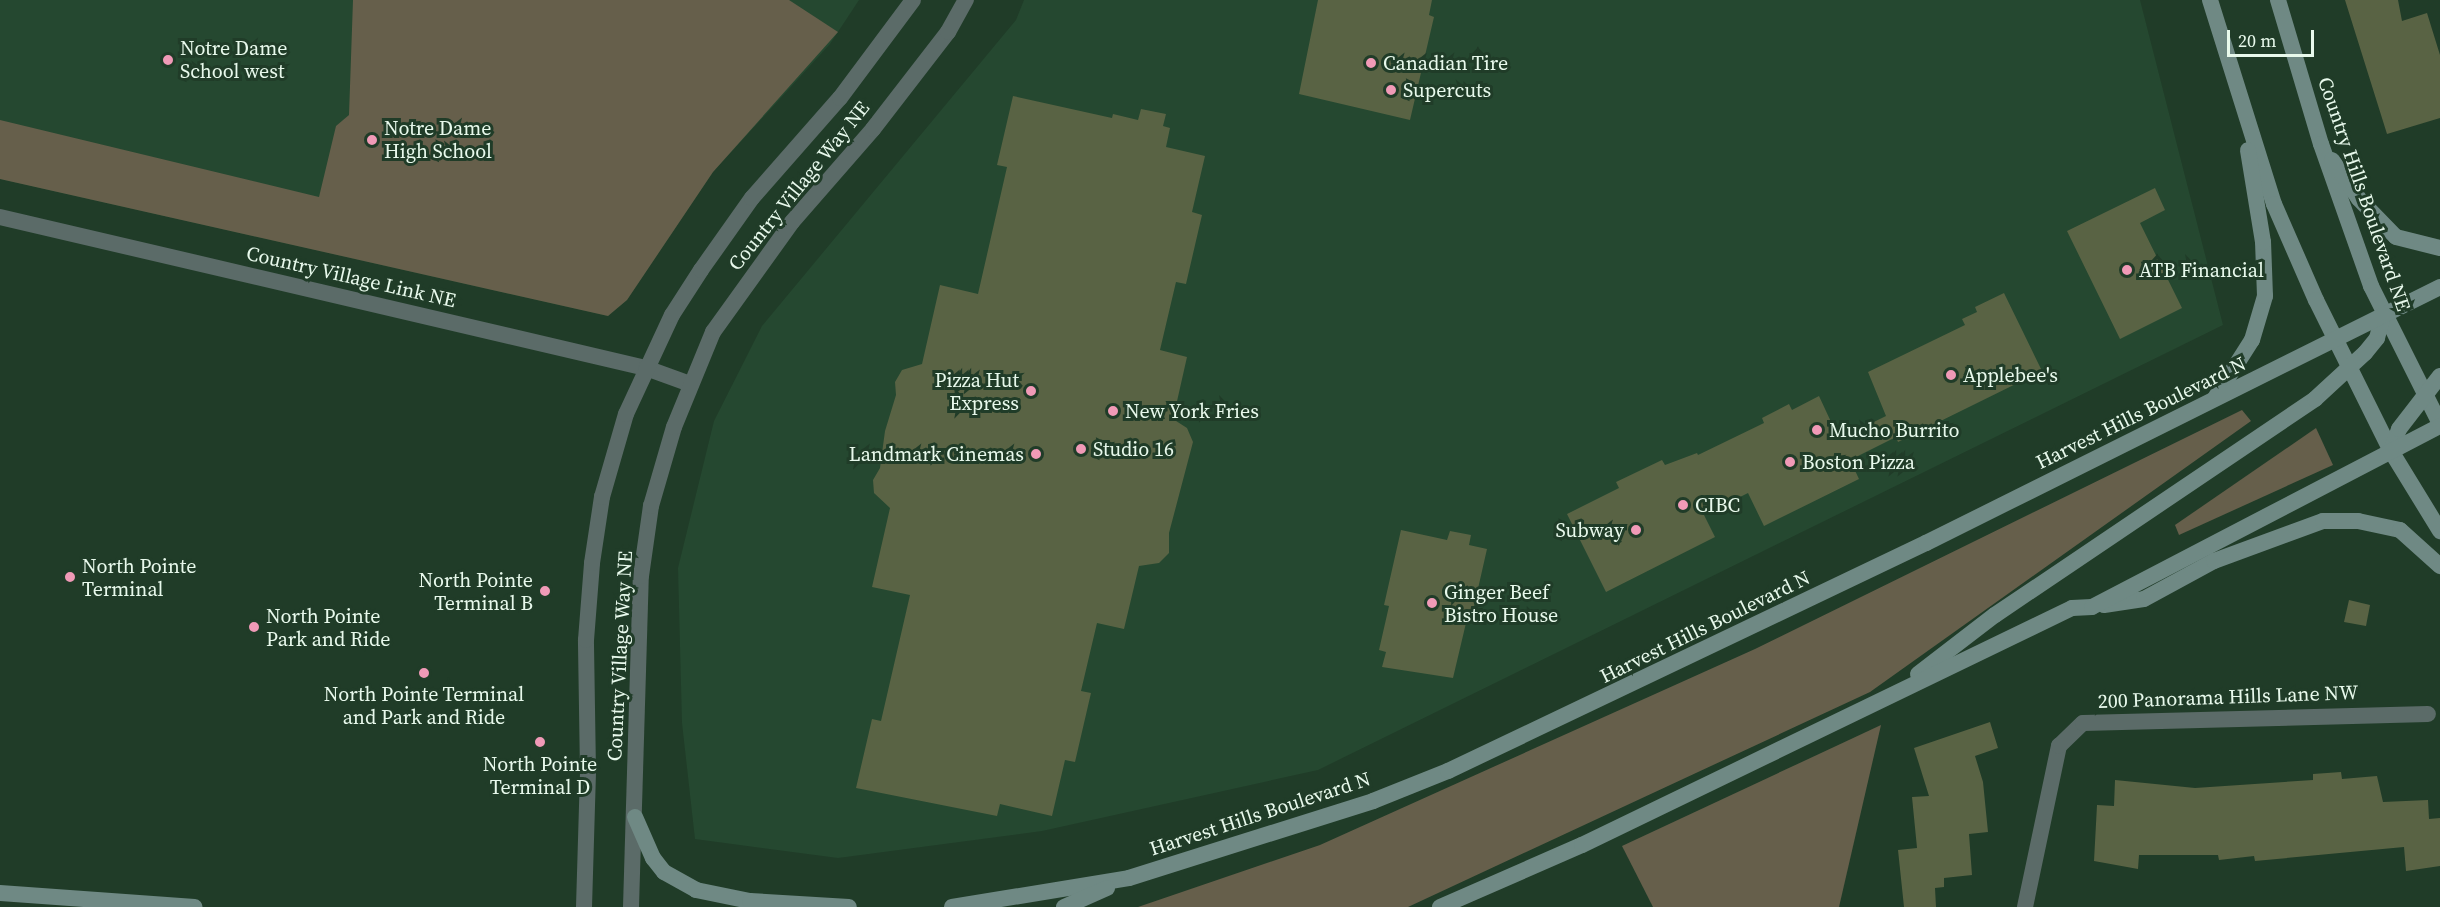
<!DOCTYPE html>
<style>
body{margin:0}
#map{position:relative;width:2440px;height:907px;overflow:hidden;background:#203c28;font-family:"Source Serif 4",serif}
div>[style]{position:absolute}
.built>*{inset:0;background:#254830}
.green>*{inset:0;background:#665f4b}
.building>*{inset:0;background:#596344}
.minor>*{height:16px;margin:-8px;padding:0 8px;transform-origin:8px;border-radius:8px;background:#5b6b68}
.tertiary>*{height:16px;margin:-8px;padding:0 8px;transform-origin:8px;border-radius:8px;background:#5b6b68}
.secondary>*{height:16px;margin:-8px;padding:0 8px;transform-origin:8px;border-radius:8px;background:#6f8984}
.dots>*{width:16px;height:16px;translate:-50% -50%;box-sizing:border-box;border:3px solid #203c28;border-radius:50%}
span{translate:-50% -50%;white-space:nowrap;text-align:center;line-height:1.15;-webkit-text-stroke:6px #203c28;paint-order:stroke}
.poi-label{font-size:20px;color:#e8f9ec}
.left{translate:0 -50%;text-align:left}
.right{translate:-100% -50%;text-align:right}
.street-label{font-size:20px;color:#e8f9ec}
.scale{position:absolute;left:2227px;top:30px;width:87px;height:27px;box-sizing:border-box;border:3px solid #e8f9ec;border-top:0;padding-left:8px;font-size:18px;line-height:21px;white-space:nowrap;color:#e8f9ec;-webkit-text-stroke:4px #203c28;paint-order:stroke}
</style>
<div id="map">
<div class="built">
<i style="clip-path:polygon(0 0,859px 0,830px 44px,713px 172px,627px 300px,608px 316px,0 179px)"></i>
<i style="clip-path:polygon(1024px 0,2140px 0,2223px 325px,1318px 770px,1042px 831px,838px 858px,695px 839px,682px 723px,678px 568px,714px 421px,762px 326px,1016px 20px)"></i>
</div>
<div class="green">
<i style="clip-path:polygon(353px 0,789px 0,838px 32px,713px 172px,627px 300px,608px 316px,0 179px,0 120px,319px 197px,336px 126px,349px 115px)"></i>
<i style="clip-path:polygon(2242px 410px,2251px 421px,1870px 692px,1408px 907px,1138px 907px,1320px 845px,1755px 649px)"></i>
<i style="clip-path:polygon(2316px 428px,2333px 465px,2179px 535px,2175px 525px)"></i>
<i style="clip-path:polygon(1881px 725px,1839px 907px,1653px 907px,1622px 846px)"></i>
</div>
<div class="building">
<i style="clip-path:polygon(1318px 0,1432px 0,1429px 15px,1434px 17px,1410px 120px,1299px 94px)"></i>
<i style="clip-path:polygon(2345px 0,2398px 0,2402px 21px,2427px 13px,2440px 55px,2440px 118px,2387px 134px)"></i>
<i style="clip-path:polygon(1013px 96px,1112px 118px,1113px 114px,1138px 120px,1141px 109px,1166px 114px,1163px 126px,1170px 128px,1166px 147px,1205px 156px,1192px 212px,1202px 215px,1186px 284px,1176px 282px,1160px 350px,1187px 357px,1173px 419px,1187px 428px,1193px 442px,1169px 533px,1169px 553px,1159px 563px,1139px 566px,1124px 629px,1097px 623px,1081px 691px,1091px 693px,1075px 762px,1065px 760px,1052px 816px,1000px 804px,997px 816px,856px 788px,872px 719px,881px 721px,910px 595px,872px 587px,890px 508px,874px 493px,873px 480px,880px 468px,885px 431px,896px 395px,895px 382px,902px 370px,922px 364px,940px 285px,978px 294px,1007px 167px,997px 165px)"></i>
<i style="clip-path:polygon(2155px 188px,2165px 210px,2140px 223px,2182px 308px,2120px 339px,2067px 231px)"></i>
<i style="clip-path:polygon(2004px 293px,2042px 371px,1898px 442px,1896px 437px,1850px 460px,1859px 479px,1764px 526px,1748px 493px,1704px 515px,1715px 537px,1606px 592px,1567px 514px,1619px 488px,1616px 482px,1662px 460px,1665px 465px,1697px 453px,1698px 455px,1764px 423px,1762px 418px,1789px 404px,1792px 410px,1819px 396px,1839px 439px,1886px 416px,1868px 372px,1965px 325px,1962px 319px,1977px 312px,1975px 307px)"></i>
<i style="clip-path:polygon(1401px 530px,1447px 540px,1450px 531px,1471px 535px,1469px 545px,1487px 549px,1470px 624px,1466px 623px,1453px 678px,1382px 667px,1386px 652px,1379px 650px,1389px 606px,1384px 605px)"></i>
<i style="clip-path:polygon(2349px 600px,2370px 605px,2366px 626px,2344px 622px)"></i>
<i style="clip-path:polygon(1990px 722px,1998px 748px,1975px 756px,1983px 782px,1988px 832px,1969px 834px,1972px 875px,1944px 878px,1944px 887px,1935px 888px,1936px 907px,1904px 907px,1898px 850px,1917px 848px,1912px 797px,1929px 796px,1914px 748px)"></i>
<i style="clip-path:polygon(2341px 772px,2342px 779px,2377px 776px,2383px 802px,2428px 800px,2429px 819px,2440px 818px,2440px 866px,2406px 871px,2404px 847px,2255px 861px,2254px 856px,2219px 860px,2218px 855px,2139px 855px,2138px 869px,2094px 861px,2097px 805px,2114px 806px,2115px 780px,2195px 788px,2313px 780px,2313px 774px)"></i>
</div>
<div class="minor">
<i style="left:2025px;top:907px;width:165px;rotate:-78.1deg"></i>
<i style="left:2059px;top:746px;width:33px;rotate:-44deg"></i>
<i style="left:2083px;top:723px;width:345px;rotate:-1.5deg"></i>
</div>
<div class="tertiary">
<i style="left:0;top:217px;width:663px;rotate:13.16deg"></i>
<i style="left:646px;top:368px;width:47px;rotate:20deg"></i>
<i style="left:584px;top:907px;width:135px;rotate:-88.3deg"></i>
<i style="left:588px;top:772px;width:132px;rotate:-90.9deg"></i>
<i style="left:586px;top:640px;width:77px;rotate:-85.5deg"></i>
<i style="left:592px;top:563px;width:67px;rotate:-81.4deg"></i>
<i style="left:602px;top:497px;width:86px;rotate:-73.9deg"></i>
<i style="left:626px;top:414px;width:109px;rotate:-65.1deg"></i>
<i style="left:672px;top:315px;width:54px;rotate:-57.2deg"></i>
<i style="left:701px;top:270px;width:88px;rotate:-54.7deg"></i>
<i style="left:752px;top:198px;width:133px;rotate:-48.7deg"></i>
<i style="left:840px;top:98px;width:122px;rotate:-53.3deg"></i>
<i style="left:631px;top:907px;width:331px;rotate:-88.3deg"></i>
<i style="left:641px;top:576px;width:71px;rotate:-81.9deg"></i>
<i style="left:651px;top:506px;width:82px;rotate:-73.8deg"></i>
<i style="left:674px;top:427px;width:103px;rotate:-67.7deg"></i>
<i style="left:713px;top:332px;width:135px;rotate:-54.3deg"></i>
<i style="left:792px;top:222px;width:123px;rotate:-48.9deg"></i>
<i style="left:873px;top:129px;width:123px;rotate:-52.3deg"></i>
<i style="left:948px;top:32px;width:37px;rotate:-61deg"></i>
</div>
<div class="secondary">
<i style="left:2210px;top:0;width:214px;rotate:72.6deg"></i>
<i style="left:2274px;top:204px;width:105px;rotate:66.4deg"></i>
<i style="left:2316px;top:300px;width:169px;rotate:63.6deg"></i>
<i style="left:2391px;top:451px;width:94px;rotate:58.5deg"></i>
<i style="left:2278px;top:0;width:150px;rotate:73.4deg"></i>
<i style="left:2321px;top:144px;width:151px;rotate:70.6deg"></i>
<i style="left:2371px;top:286px;width:154px;rotate:63.4deg"></i>
<i style="left:2332px;top:160px;width:47px;rotate:55.3deg"></i>
<i style="left:2359px;top:199px;width:53px;rotate:45.8deg"></i>
<i style="left:2396px;top:237px;width:45px;rotate:14deg"></i>
<i style="left:2215px;top:398px;width:69px;rotate:-57.5deg"></i>
<i style="left:2252px;top:340px;width:46px;rotate:-73.5deg"></i>
<i style="left:2265px;top:296px;width:54px;rotate:-92.1deg"></i>
<i style="left:2263px;top:242px;width:93px;rotate:-99.3deg"></i>
<i style="left:2391px;top:451px;width:23px;rotate:-70deg"></i>
<i style="left:2399px;top:429px;width:67px;rotate:-52.3deg"></i>
<i style="left:2104px;top:605px;width:40px;rotate:-8.5deg"></i>
<i style="left:2144px;top:599px;width:80px;rotate:-28.5deg"></i>
<i style="left:2214px;top:561px;width:116px;rotate:-20.2deg"></i>
<i style="left:2323px;top:521px;width:35px"></i>
<i style="left:2358px;top:521px;width:43px;rotate:12.1deg"></i>
<i style="left:2400px;top:530px;width:54px;rotate:42deg"></i>
<i style="left:1918px;top:674px;width:97px;rotate:-37.5deg"></i>
<i style="left:1995px;top:615px;width:386px;rotate:-34deg"></i>
<i style="left:2315px;top:399px;width:68px;rotate:-42.6deg"></i>
<i style="left:2365px;top:353px;width:19px;rotate:-51deg"></i>
<i style="left:2377px;top:338px;width:23px;rotate:-75deg"></i>
<i style="left:635px;top:817px;width:45px;rotate:66.3deg"></i>
<i style="left:653px;top:858px;width:18px;rotate:52deg"></i>
<i style="left:664px;top:872px;width:37px;rotate:29deg"></i>
<i style="left:696px;top:890px;width:55px;rotate:11.5deg"></i>
<i style="left:750px;top:901px;width:99px;rotate:3.5deg"></i>
<i style="left:0;top:893px;width:195px;rotate:4.1deg"></i>
<i style="left:952px;top:907px;width:179px;rotate:-9.3deg"></i>
<i style="left:1129px;top:878px;width:256px;rotate:-17.5deg"></i>
<i style="left:1373px;top:801px;width:81px;rotate:-21.8deg"></i>
<i style="left:1448px;top:771px;width:530px;rotate:-25.5deg"></i>
<i style="left:1926px;top:543px;width:574px;rotate:-26.48deg"></i>
<i style="left:1064px;top:907px;width:47px;rotate:-23.8deg"></i>
<i style="left:1440px;top:907px;width:155px;rotate:-23.6deg"></i>
<i style="left:1582px;top:845px;width:544px;rotate:-25.81deg"></i>
<i style="left:2072px;top:608px;width:20px;rotate:-3deg"></i>
<i style="left:2092px;top:607px;width:392px;rotate:-27.5deg"></i>
</div>
<div class="dots">
<i style="left:168px;top:60px;background:#f09ab7"></i>
<i style="left:1371px;top:63px;background:#f09ab7"></i>
<i style="left:1391px;top:90px;background:#f09ab7"></i>
<i style="left:372px;top:140px;background:#f09ab7"></i>
<i style="left:2127px;top:270px;background:#f09ab7"></i>
<i style="left:1951px;top:375px;background:#f09ab7"></i>
<i style="left:1031px;top:391px;background:#f09ab7"></i>
<i style="left:1113px;top:411px;background:#f09ab7"></i>
<i style="left:1817px;top:430px;background:#f09ab7"></i>
<i style="left:1081px;top:449px;background:#f09ab7"></i>
<i style="left:1036px;top:454px;background:#f09ab7"></i>
<i style="left:1790px;top:462px;background:#f09ab7"></i>
<i style="left:1683px;top:505px;background:#f09ab7"></i>
<i style="left:1636px;top:530px;background:#f09ab7"></i>
<i style="left:70px;top:577px;background:#f09ab7"></i>
<i style="left:545px;top:591px;background:#f09ab7"></i>
<i style="left:1432px;top:603px;background:#f09ab7"></i>
<i style="left:254px;top:627px;background:#f09ab7"></i>
<i style="left:424px;top:673px;background:#f09ab7"></i>
<i style="left:540px;top:742px;background:#f09ab7"></i>
</div>
<div class="poi-label">
<span class="left" style="left:180px;top:60px">Notre Dame<br>School west</span>
<span class="left" style="left:1383px;top:63px">Canadian Tire</span>
<span class="left" style="left:1403px;top:90px">Supercuts</span>
<span class="left" style="left:384px;top:140px">Notre Dame<br>High School</span>
<span class="left" style="left:2139px;top:270px">ATB Financial</span>
<span class="left" style="left:1963px;top:375px">Applebee's</span>
<span class="right" style="left:1019px;top:392px">Pizza Hut<br>Express</span>
<span class="left" style="left:1125px;top:411px">New York Fries</span>
<span class="left" style="left:1829px;top:430px">Mucho Burrito</span>
<span class="left" style="left:1093px;top:449px">Studio 16</span>
<span class="right" style="left:1024px;top:454px">Landmark Cinemas</span>
<span class="left" style="left:1802px;top:462px">Boston Pizza</span>
<span class="left" style="left:1695px;top:505px">CIBC</span>
<span class="right" style="left:1624px;top:530px">Subway</span>
<span class="left" style="left:82px;top:578px">North Pointe<br>Terminal</span>
<span class="right" style="left:533px;top:592px">North Pointe<br>Terminal B</span>
<span class="left" style="left:1444px;top:604px">Ginger Beef<br>Bistro House</span>
<span class="left" style="left:266px;top:628px">North Pointe<br>Park and Ride</span>
<span style="left:424px;top:706px">North Pointe Terminal<br>and Park and Ride</span>
<span style="left:540px;top:776px">North Pointe<br>Terminal D</span>
</div>
<div class="street-label">
<span style="left:799px;top:186px;rotate:-51deg">Country Village Way NE</span>
<span style="left:2364px;top:194px;rotate:71deg">Country Hills Boulevard NE</span>
<span style="left:351px;top:277px;rotate:13deg">Country Village Link NE</span>
<span style="left:2141px;top:413px;rotate:-26deg">Harvest Hills Boulevard N</span>
<span style="left:1705px;top:627px;rotate:-26deg">Harvest Hills Boulevard N</span>
<span style="left:620px;top:656px;rotate:-87deg">Country Village Way NE</span>
<span style="left:2228px;top:697px;rotate:-2deg">200 Panorama Hills Lane NW</span>
<span style="left:1260px;top:814px;rotate:-18deg">Harvest Hills Boulevard N</span>
</div>
<div class="scale">20 m</div>
</div>
